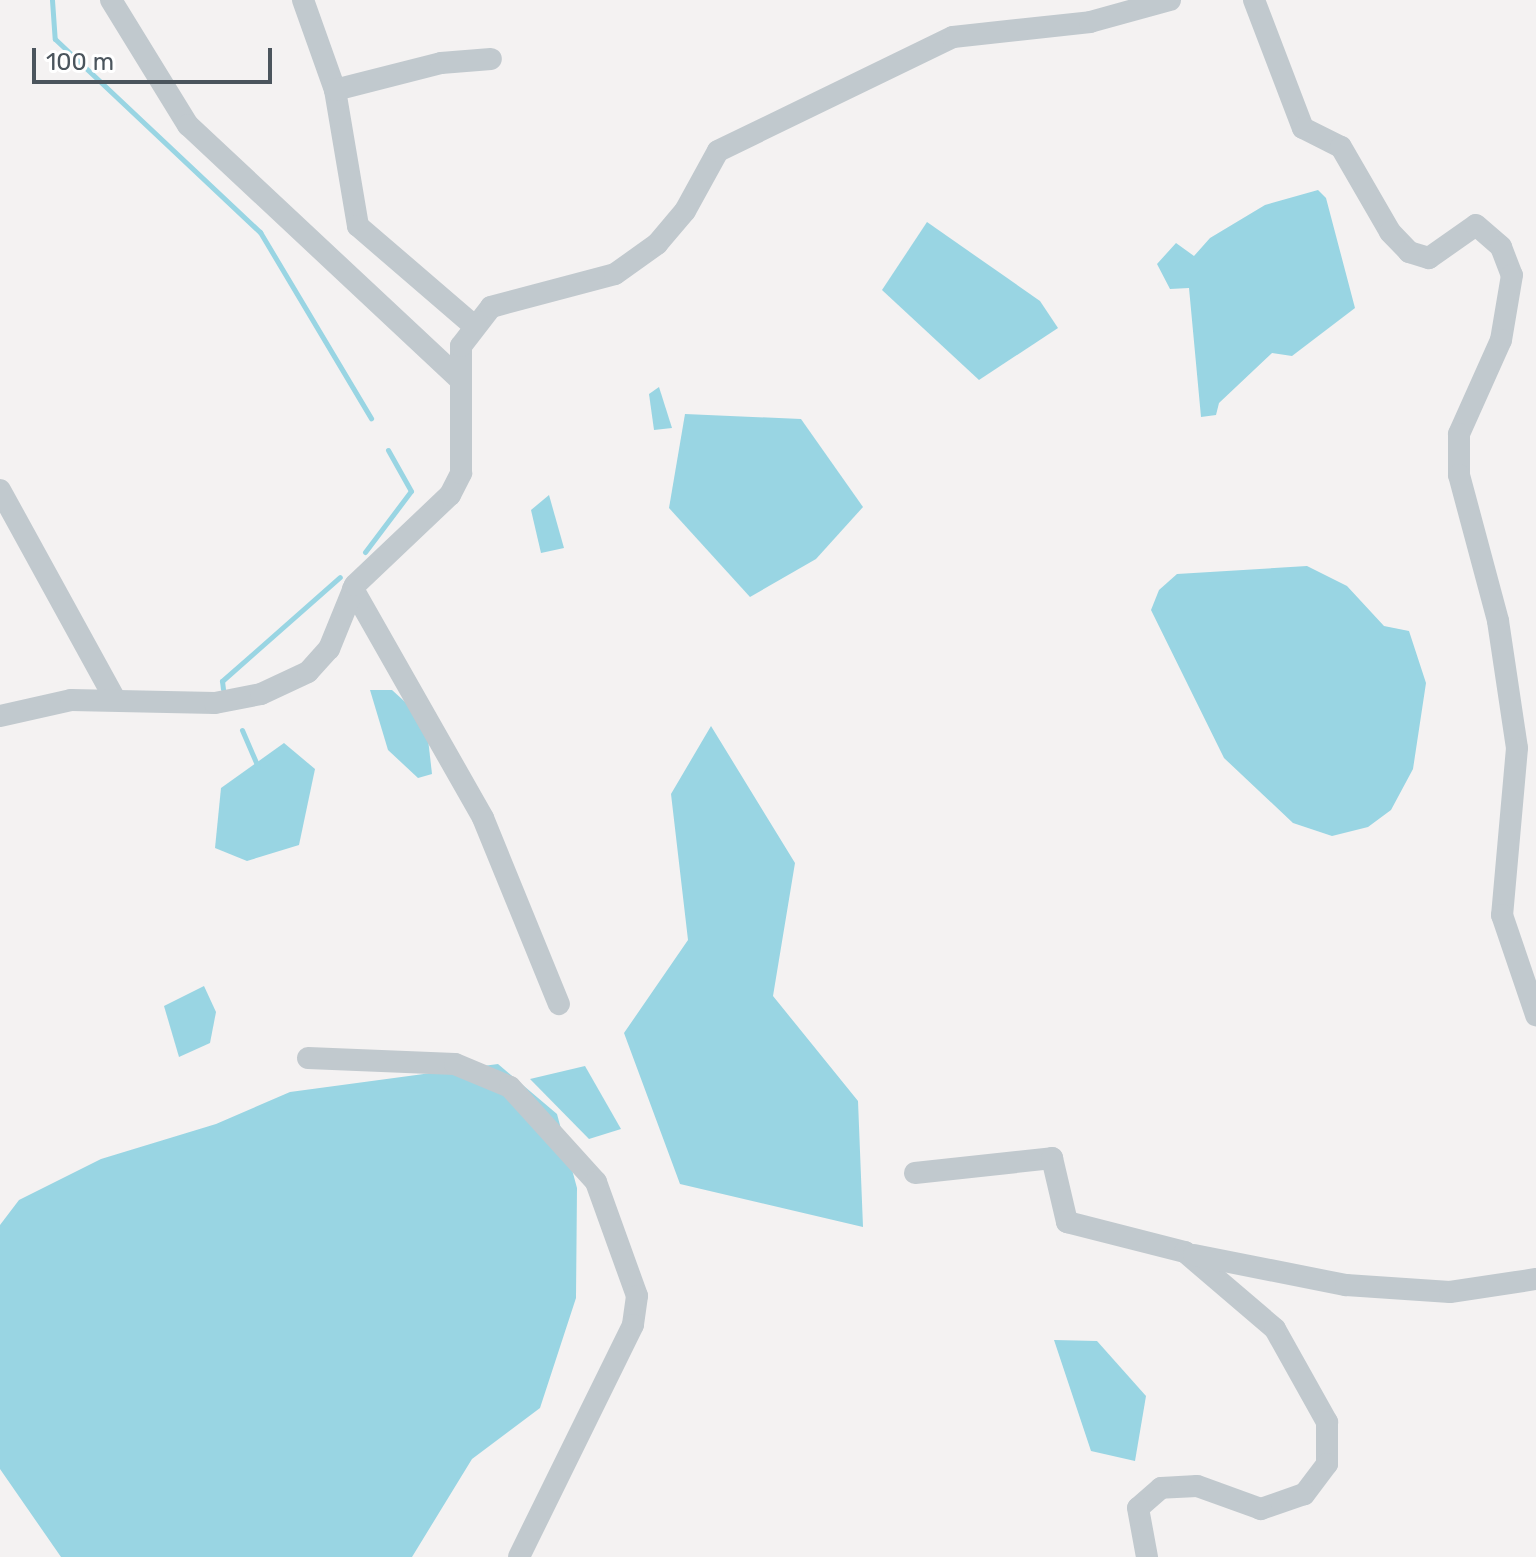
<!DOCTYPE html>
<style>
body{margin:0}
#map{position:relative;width:1536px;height:1557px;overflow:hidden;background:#f4f2f2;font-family:Rubik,sans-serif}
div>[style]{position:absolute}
.water>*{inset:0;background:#99d5e3}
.stream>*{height:5px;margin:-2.5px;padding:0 2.5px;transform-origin:2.5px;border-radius:2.5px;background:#99d5e3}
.minor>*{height:22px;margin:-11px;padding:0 11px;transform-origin:11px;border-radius:11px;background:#c1c9ce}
span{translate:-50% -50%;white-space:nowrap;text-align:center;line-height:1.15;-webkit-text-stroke:6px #fff;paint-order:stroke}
.scale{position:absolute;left:32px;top:48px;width:240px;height:36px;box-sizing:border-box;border:4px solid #4b555d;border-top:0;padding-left:10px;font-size:24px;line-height:28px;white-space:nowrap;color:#4b555d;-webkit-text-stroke:6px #fff;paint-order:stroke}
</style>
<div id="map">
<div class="water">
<i style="clip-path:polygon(1318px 190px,1326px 198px,1355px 308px,1292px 356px,1272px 353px,1219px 403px,1216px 415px,1201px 417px,1189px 288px,1170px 289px,1157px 264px,1176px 243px,1194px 256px,1210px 238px,1265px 205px)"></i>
<i style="clip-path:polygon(927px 222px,1040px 301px,1058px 328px,979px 380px,882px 290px)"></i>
<i style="clip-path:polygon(659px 387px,672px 428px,654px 430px,649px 394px)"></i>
<i style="clip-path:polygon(685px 414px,801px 419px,863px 507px,816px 559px,750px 597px,669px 508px)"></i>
<i style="clip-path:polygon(549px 495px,564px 548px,541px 553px,531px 510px)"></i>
<i style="clip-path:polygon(1307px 566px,1347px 586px,1384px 626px,1409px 631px,1426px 683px,1413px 769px,1391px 810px,1368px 827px,1332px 836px,1293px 823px,1224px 758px,1151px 610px,1159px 590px,1177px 574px)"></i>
<i style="clip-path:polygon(370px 690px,392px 690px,426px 721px,432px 774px,418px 778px,388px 750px)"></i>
<i style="clip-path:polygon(711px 726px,795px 863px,773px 996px,858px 1101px,863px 1227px,680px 1184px,624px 1033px,688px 940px,671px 794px)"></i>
<i style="clip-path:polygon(284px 743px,315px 769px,299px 845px,247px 861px,215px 848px,221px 788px)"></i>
<i style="clip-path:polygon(204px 986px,216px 1012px,210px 1043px,179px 1057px,164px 1006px)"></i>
<i style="clip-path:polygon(498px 1064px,557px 1114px,577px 1188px,576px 1298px,540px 1408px,472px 1459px,412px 1557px,61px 1557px,0 1469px,0 1225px,19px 1200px,101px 1159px,216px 1124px,290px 1092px)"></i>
<i style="clip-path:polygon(585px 1066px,621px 1129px,589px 1139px,530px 1079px)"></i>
<i style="clip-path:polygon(1054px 1340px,1097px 1341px,1146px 1396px,1135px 1461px,1091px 1451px)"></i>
</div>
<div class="stream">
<i style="left:52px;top:0;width:39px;rotate:86deg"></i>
<i style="left:55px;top:39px;width:282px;rotate:43.3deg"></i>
<i style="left:260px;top:232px;width:217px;rotate:59.2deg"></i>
<i style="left:365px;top:552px;width:76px;rotate:-53deg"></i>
<i style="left:411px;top:491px;width:47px;rotate:-119.3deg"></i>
<i style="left:223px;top:689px;width:8px;rotate:-97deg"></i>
<i style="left:222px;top:681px;width:157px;rotate:-41.4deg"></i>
<i style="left:242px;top:730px;width:40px;rotate:66.6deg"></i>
</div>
<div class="minor">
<i style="left:111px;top:0;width:147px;rotate:58.4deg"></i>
<i style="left:188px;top:125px;width:369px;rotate:43.1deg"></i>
<i style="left:303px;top:0;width:96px;rotate:70.4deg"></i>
<i style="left:335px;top:90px;width:138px;rotate:80.4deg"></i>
<i style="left:358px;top:226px;width:150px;rotate:40.7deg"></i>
<i style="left:1254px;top:0;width:137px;rotate:69.1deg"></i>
<i style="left:1303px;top:128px;width:42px;rotate:26.6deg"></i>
<i style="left:1341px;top:147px;width:98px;rotate:60deg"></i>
<i style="left:1390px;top:232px;width:28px;rotate:46deg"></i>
<i style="left:1409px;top:252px;width:21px;rotate:17deg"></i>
<i style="left:1429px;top:258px;width:57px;rotate:-35.1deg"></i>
<i style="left:1476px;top:225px;width:33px;rotate:41deg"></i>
<i style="left:1501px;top:247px;width:30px;rotate:69deg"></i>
<i style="left:1512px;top:275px;width:66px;rotate:99.6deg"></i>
<i style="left:1501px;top:340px;width:103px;rotate:114.1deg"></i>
<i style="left:1459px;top:434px;width:41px;rotate:90deg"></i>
<i style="left:1459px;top:475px;width:151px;rotate:75deg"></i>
<i style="left:1498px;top:621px;width:128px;rotate:81.5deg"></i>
<i style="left:1517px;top:748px;width:168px;rotate:95.1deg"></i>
<i style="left:1502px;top:915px;width:106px;rotate:71.2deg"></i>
<i style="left:335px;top:90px;width:109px;rotate:-14.3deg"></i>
<i style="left:441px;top:63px;width:50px;rotate:-4.6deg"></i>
<i style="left:0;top:490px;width:239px;rotate:61.2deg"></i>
<i style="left:353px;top:589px;width:263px;rotate:60.4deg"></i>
<i style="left:483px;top:818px;width:201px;rotate:67.8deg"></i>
<i style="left:0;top:716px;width:73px;rotate:-12.7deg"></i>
<i style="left:71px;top:700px;width:144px;rotate:1.2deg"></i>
<i style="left:215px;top:703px;width:47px;rotate:-11.1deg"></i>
<i style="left:261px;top:694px;width:52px;rotate:-25.1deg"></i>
<i style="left:308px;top:672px;width:31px;rotate:-48deg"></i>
<i style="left:329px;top:649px;width:69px;rotate:-67.9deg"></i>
<i style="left:355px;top:585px;width:131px;rotate:-43.5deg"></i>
<i style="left:450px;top:495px;width:25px;rotate:-63deg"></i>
<i style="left:461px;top:473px;width:127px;rotate:-90deg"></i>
<i style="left:461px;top:346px;width:49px;rotate:-52.4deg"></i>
<i style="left:491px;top:307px;width:128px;rotate:-14.9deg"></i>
<i style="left:615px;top:274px;width:52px;rotate:-35.5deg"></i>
<i style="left:657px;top:244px;width:43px;rotate:-49.7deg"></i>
<i style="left:685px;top:211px;width:68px;rotate:-61.2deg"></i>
<i style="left:718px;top:151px;width:261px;rotate:-25.9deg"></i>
<i style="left:953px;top:37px;width:138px;rotate:-6.2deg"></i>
<i style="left:1090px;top:22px;width:83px;rotate:-15.4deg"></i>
<i style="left:308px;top:1058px;width:147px;rotate:2.3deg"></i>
<i style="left:455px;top:1064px;width:60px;rotate:22.7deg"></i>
<i style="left:510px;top:1087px;width:128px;rotate:47.8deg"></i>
<i style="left:596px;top:1182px;width:121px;rotate:70.2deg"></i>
<i style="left:637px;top:1296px;width:29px;rotate:98deg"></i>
<i style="left:633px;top:1325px;width:258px;rotate:116.2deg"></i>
<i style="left:915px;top:1173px;width:138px;rotate:-6.2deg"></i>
<i style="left:1052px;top:1158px;width:66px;rotate:76.8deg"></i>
<i style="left:1067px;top:1222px;width:122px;rotate:14.3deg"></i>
<i style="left:1185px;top:1252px;width:118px;rotate:40.5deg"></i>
<i style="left:1275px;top:1329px;width:107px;rotate:60.8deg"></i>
<i style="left:1327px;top:1422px;width:42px;rotate:90deg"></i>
<i style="left:1327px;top:1464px;width:38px;rotate:127deg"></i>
<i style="left:1304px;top:1494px;width:46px;rotate:160.8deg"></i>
<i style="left:1261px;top:1509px;width:68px;rotate:-160.2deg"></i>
<i style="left:1197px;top:1486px;width:36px;rotate:177deg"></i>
<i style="left:1161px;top:1488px;width:30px;rotate:139deg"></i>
<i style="left:1138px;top:1508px;width:50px;rotate:79.6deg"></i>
<i style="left:1194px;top:1255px;width:155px;rotate:11.2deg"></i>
<i style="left:1346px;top:1285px;width:104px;rotate:3.9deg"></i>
<i style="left:1450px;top:1292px;width:87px;rotate:-8.6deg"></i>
</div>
<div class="scale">100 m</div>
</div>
